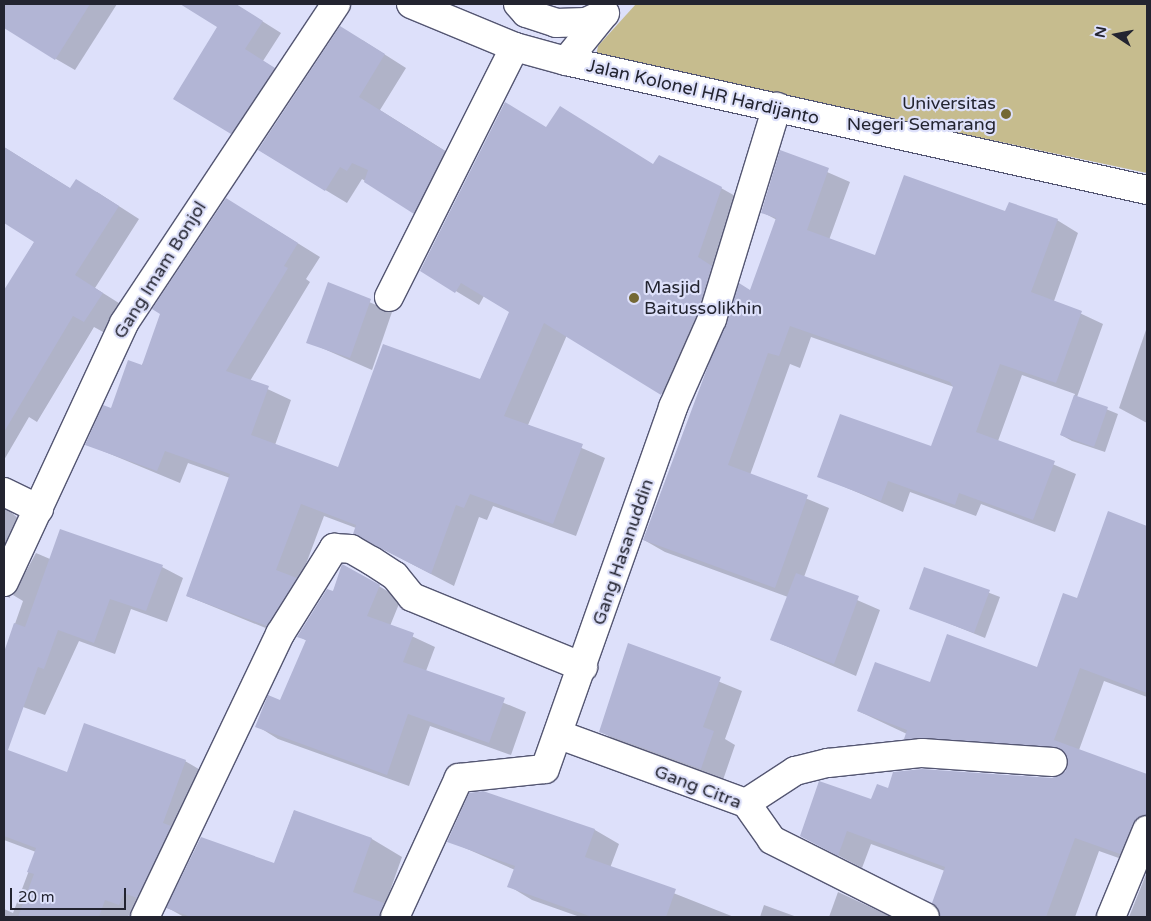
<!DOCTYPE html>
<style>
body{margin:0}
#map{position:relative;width:1151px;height:921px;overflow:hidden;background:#dde0fa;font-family:"Varela Round",sans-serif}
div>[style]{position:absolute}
.green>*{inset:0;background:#c6bc8e}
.shadow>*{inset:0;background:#0003}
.building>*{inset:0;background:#b2b5d5}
.roads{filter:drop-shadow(1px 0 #545672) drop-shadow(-1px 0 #545672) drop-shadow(0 1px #545672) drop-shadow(0 -1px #545672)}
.minor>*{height:28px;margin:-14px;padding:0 14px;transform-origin:14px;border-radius:14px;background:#fff}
.major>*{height:28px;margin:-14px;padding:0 14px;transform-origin:14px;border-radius:14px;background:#fff}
.dots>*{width:14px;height:14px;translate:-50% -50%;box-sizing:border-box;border:2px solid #dde0fa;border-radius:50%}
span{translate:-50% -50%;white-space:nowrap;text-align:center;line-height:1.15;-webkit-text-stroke:4.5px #dde0fa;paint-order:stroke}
.street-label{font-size:18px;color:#232430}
.poi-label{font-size:18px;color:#232430}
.right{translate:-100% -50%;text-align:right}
.left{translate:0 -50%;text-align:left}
.frame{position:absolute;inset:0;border:5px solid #232430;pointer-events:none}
.north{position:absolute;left:1091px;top:10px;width:50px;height:50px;-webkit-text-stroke:4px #dde0fa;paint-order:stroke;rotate:281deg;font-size:14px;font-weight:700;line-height:20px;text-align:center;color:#232430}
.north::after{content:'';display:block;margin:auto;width:18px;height:22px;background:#232430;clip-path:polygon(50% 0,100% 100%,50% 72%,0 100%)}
.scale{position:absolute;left:10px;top:888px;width:116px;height:22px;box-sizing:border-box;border:2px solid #232430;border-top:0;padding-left:6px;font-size:15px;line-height:18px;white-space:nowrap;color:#232430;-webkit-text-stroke:4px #dde0fa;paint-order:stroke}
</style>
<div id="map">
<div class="green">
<i style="clip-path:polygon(636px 4px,1147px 4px,1147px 173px,596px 56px,598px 46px)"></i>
</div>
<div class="shadow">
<i style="clip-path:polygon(4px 4px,117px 4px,75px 70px,56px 59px,4px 10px)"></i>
<i style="clip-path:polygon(220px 4px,235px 4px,281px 33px,263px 61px,293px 80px,251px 144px,231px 133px,219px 26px,210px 21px)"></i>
<i style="clip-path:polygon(362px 40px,406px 68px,380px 110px,466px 164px,436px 225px,362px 179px,347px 203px,259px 150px)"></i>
<i style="clip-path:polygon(547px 129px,721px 188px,744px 201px,684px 407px,567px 335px,528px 425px,605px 458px,576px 536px,493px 506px,487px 520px,479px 517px,454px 586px,377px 546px,356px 528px,324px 516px,300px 580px,290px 638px,187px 596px,230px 478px,188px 463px,180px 483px,86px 444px,249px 213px,320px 257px,306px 279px,310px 282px,250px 381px,291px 400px,275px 445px,339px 468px,480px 380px,510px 312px,484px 296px,479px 305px,421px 270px)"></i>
<i style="clip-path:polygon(4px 147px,71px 189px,97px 192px,139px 219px,95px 288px,122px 305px,105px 333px,94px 327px,37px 422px,29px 417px,4px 460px,4px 293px,35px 241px,4px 221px)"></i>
<i style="clip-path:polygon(781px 152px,850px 182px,829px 240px,876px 257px,1006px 213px,1057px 220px,1078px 233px,1054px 301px,1103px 324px,1077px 397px,1118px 414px,1105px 452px,1072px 441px,1061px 435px,1075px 394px,1022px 375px,998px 441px,1076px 474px,1055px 532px,981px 504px,976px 516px,910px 492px,903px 512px,819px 476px,932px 448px,954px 387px,811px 337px,800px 368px,790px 364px,750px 475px,829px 508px,804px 577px,880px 610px,856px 676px,772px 640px,788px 597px,665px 552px,644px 540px,740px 285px,751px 291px,777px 220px,762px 212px)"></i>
<i style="clip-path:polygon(328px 284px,392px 312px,372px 370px,308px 342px)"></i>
<i style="clip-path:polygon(1147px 327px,1147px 423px,1119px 408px)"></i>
<i style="clip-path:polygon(4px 506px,20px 520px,10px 598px,4px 595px)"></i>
<i style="clip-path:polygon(1108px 513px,1147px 527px,1147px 697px,1104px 681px,1079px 750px,1147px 775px,1144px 867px,1099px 851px,1075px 917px,983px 917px,960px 908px,945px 871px,871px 844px,862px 868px,801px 836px,888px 790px,1052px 779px,1067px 772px,1068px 759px,929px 752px,906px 739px,907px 734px,858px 711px,930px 683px,1037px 669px,1078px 599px)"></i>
<i style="clip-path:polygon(36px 553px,50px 559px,162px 567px,183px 578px,167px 622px,131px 609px,115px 654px,79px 641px,45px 715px,4px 700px,4px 655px,23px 601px,13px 595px)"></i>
<i style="clip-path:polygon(343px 565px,401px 599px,390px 626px,435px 647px,426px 671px,526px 712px,511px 755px,430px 726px,409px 786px,278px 739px,257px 726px,281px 701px,307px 641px,299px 636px,333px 592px)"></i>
<i style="clip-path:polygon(925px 568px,1000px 597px,985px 638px,911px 608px)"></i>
<i style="clip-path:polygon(629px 645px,742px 691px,725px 739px,735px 745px,723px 780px,622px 744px,600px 731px)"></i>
<i style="clip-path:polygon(9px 752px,67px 774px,185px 761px,209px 775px,142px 917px,130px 913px,128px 917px,4px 917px,4px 909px,13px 913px,36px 852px,4px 840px,4px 767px)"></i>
<i style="clip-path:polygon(483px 792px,595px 830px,619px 844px,610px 868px,734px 917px,580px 917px,532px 900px,509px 886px,515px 870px,449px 841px)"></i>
<i style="clip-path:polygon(294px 811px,372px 839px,402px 857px,385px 905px,405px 917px,184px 917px,168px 908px,274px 865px)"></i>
<i style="clip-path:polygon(1147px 872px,1147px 917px,1129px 917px)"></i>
<i style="clip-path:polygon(838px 892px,892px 917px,829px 917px)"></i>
<i style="clip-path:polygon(764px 905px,797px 917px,760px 917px)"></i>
</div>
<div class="building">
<i style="clip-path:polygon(4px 4px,90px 4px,55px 60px,4px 28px)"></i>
<i style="clip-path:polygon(180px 4px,236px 4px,263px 21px,245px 49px,275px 68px,231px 134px,173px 99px,217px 27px)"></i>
<i style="clip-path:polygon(340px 26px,385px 54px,359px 97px,445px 151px,414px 214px,364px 182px,368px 170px,352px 163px,347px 171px,340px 167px,325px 191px,258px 150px)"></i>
<i style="clip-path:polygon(505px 102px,546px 127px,560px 106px,653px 164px,659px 155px,722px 187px,698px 257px,712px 266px,697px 314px,661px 395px,544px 323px,504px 416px,583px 444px,553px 524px,470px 494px,464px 508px,456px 505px,431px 574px,353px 534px,356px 525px,301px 504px,276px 570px,297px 578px,267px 626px,186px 596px,230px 474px,165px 451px,157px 471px,85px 445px,103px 405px,111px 408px,128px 360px,142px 365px,160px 314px,152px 309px,226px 198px,298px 243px,284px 266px,288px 268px,226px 371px,269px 386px,251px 435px,338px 467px,383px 344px,480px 379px,509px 312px,461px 283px,455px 293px,420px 271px)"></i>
<i style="clip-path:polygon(4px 147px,70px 188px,76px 179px,119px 206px,75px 275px,103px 293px,84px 322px,73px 316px,4px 432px,4px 290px,34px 242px,4px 223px)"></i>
<i style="clip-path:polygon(780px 150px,829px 168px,807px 230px,875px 255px,904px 175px,1005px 211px,1009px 202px,1058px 219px,1031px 292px,1082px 311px,1056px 383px,1000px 364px,976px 432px,1055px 461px,1033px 520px,959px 493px,955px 505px,888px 481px,881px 501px,817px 477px,840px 414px,931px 446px,953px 387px,950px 382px,790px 326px,779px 356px,768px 353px,728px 465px,808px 495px,775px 588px,643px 540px,739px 283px,750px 290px,776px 218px,761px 213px)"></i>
<i style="clip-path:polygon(328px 282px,371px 299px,350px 358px,306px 343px)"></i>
<i style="clip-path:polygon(1074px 395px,1108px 407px,1094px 447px,1060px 435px)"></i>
<i style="clip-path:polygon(1108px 511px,1147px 526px,1147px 693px,1080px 668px,1054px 740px,1147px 774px,1147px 815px,1133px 824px,1120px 854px,1075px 838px,1046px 917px,940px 917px,932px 903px,945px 867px,847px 831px,838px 856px,800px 836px,819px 781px,871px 799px,877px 784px,888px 788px,893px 772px,922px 769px,1052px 778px,1066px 771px,1067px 756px,1055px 747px,904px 739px,907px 730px,857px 711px,875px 662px,930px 682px,947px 634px,1037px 667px,1063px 593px,1077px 598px)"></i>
<i style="clip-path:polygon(60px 529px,163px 565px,146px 611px,110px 599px,94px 643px,58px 630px,44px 669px,38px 667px,8px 750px,67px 772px,84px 723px,186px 760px,163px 823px,171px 826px,137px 898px,124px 893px,119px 905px,105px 900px,99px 917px,18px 917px,34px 874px,27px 872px,36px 848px,4px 836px,4px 652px,14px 623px,25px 627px)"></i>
<i style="clip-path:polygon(342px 564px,380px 585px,367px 616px,414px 633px,403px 662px,505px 698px,489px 743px,408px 714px,387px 775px,255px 727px,268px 695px,280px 700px,306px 640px,297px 637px,327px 589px,333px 591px)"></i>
<i style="clip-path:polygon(924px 567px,990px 590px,974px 633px,909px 609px)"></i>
<i style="clip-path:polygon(796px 573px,859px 596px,834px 664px,770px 640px)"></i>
<i style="clip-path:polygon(628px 643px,721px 677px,703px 727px,714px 731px,701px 769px,599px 732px)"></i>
<i style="clip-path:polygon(483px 791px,595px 829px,585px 857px,676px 889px,666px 917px,592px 917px,507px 887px,515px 866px,447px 842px,469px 793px)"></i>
<i style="clip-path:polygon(294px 810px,372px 838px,353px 892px,384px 903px,380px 917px,191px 917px,166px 908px,201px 837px,274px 863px)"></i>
</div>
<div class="roads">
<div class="minor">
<i style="left:518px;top:4px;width:12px;rotate:48deg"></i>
<i style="left:526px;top:13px;width:32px;rotate:18deg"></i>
<i style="left:556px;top:23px;width:30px;rotate:-2deg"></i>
<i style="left:586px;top:22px;width:21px;rotate:-25deg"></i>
<i style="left:566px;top:61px;width:60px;rotate:-51deg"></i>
<i style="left:389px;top:297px;width:280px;rotate:-63.3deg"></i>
<i style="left:4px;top:492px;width:39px;rotate:26deg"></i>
<i style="left:4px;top:582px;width:285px;rotate:-65.1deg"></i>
<i style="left:124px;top:323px;width:383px;rotate:-56.4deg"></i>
<i style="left:560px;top:735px;width:198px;rotate:20.1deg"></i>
<i style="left:746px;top:803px;width:45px;rotate:54.9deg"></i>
<i style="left:772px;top:840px;width:171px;rotate:26.7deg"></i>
<i style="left:746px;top:803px;width:59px;rotate:-33.1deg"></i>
<i style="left:795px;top:771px;width:34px;rotate:-14deg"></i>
<i style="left:828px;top:763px;width:95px;rotate:-6.1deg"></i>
<i style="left:922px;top:753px;width:131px;rotate:3.9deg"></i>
<i style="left:145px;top:917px;width:314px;rotate:-64.5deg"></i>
<i style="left:280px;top:634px;width:102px;rotate:-57.9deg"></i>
<i style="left:334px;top:548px;width:17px;rotate:3deg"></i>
<i style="left:351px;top:549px;width:24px;rotate:30deg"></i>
<i style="left:372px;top:561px;width:27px;rotate:33deg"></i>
<i style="left:395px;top:576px;width:27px;rotate:51deg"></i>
<i style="left:412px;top:597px;width:185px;rotate:22.3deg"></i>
<i style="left:395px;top:917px;width:153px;rotate:-65.3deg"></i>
<i style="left:459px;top:778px;width:86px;rotate:-6deg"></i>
<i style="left:545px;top:769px;width:384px;rotate:-70.5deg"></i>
<i style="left:673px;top:407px;width:96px;rotate:-66.1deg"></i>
<i style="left:712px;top:319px;width:222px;rotate:-73deg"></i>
<i style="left:1111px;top:917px;width:94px;rotate:-67.5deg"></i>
</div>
<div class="major">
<i style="left:411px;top:4px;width:113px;rotate:22.5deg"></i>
<i style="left:515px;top:47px;width:53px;rotate:15.4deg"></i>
<i style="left:566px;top:61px;width:595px;rotate:12.52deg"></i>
</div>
</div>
<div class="dots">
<i style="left:1006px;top:114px;background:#746835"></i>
<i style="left:634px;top:298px;background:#746835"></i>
</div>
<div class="street-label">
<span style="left:703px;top:92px;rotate:13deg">Jalan Kolonel HR Hardijanto</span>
<span style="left:160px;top:270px;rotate:-58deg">Gang Imam Bonjol</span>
<span style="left:623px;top:552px;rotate:-71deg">Gang Hasanuddin</span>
<span style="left:698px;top:787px;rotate:21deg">Gang Citra</span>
</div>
<div class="poi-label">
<span class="right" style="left:996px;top:114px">Universitas<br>Negeri Semarang</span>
<span class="left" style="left:644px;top:298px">Masjid<br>Baitussolikhin</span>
</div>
<div class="frame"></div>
<div class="north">N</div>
<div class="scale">20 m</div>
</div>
